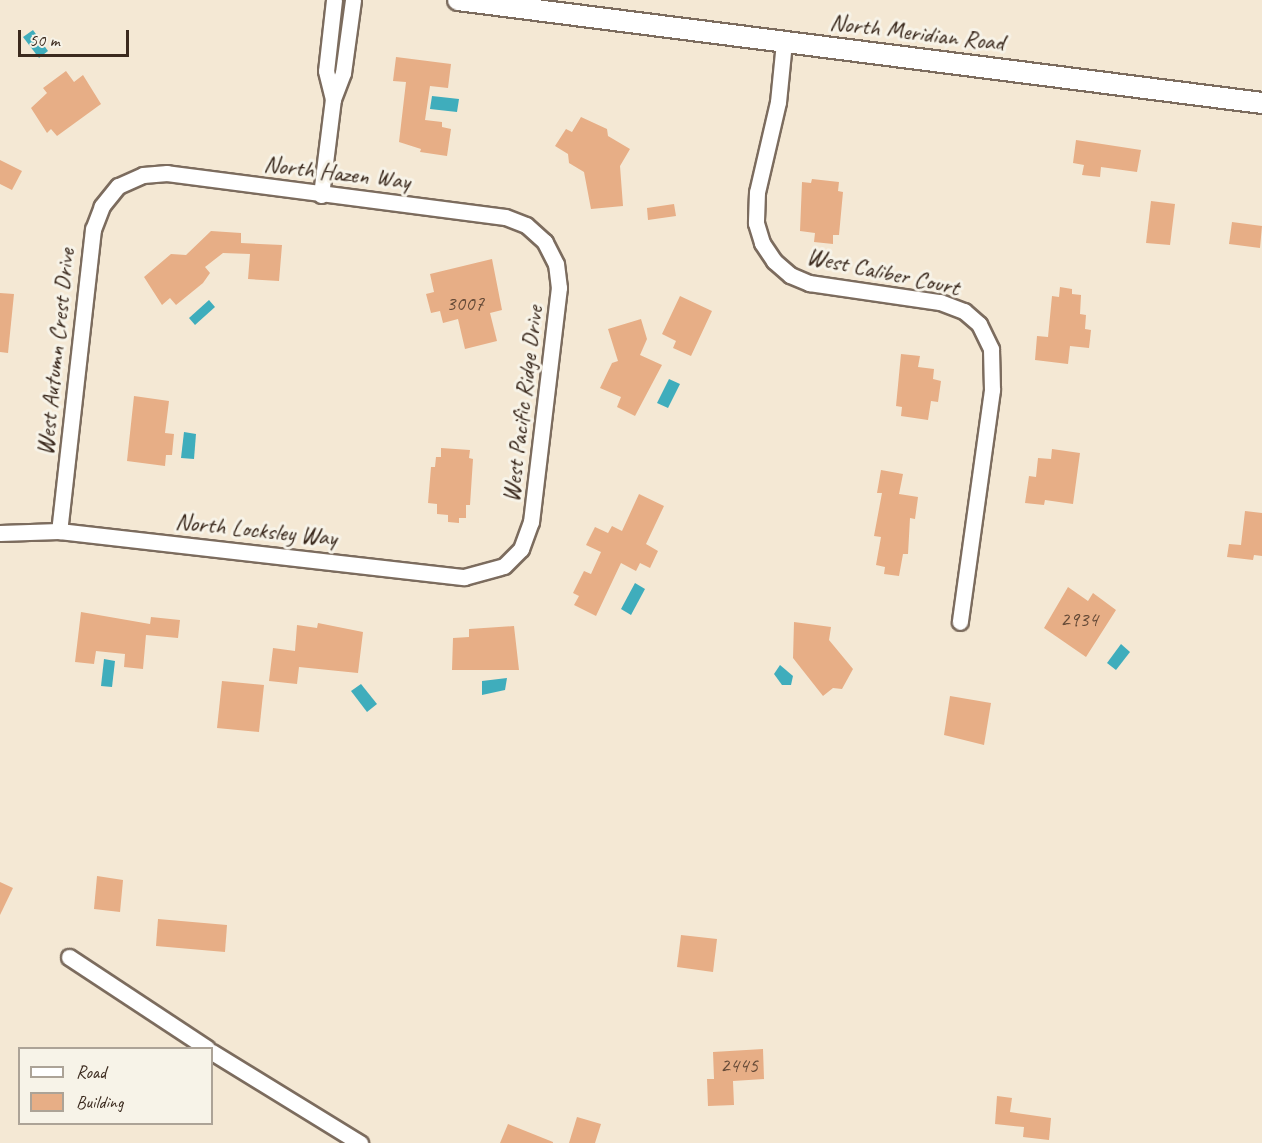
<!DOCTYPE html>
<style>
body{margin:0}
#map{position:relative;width:1262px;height:1143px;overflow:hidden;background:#f4e8d4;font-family:Caveat,sans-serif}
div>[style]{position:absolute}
.water>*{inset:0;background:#3fadbc}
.building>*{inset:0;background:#e7ae86}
.roads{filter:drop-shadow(2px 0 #7c6c5e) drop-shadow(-2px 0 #7c6c5e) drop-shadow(0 2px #7c6c5e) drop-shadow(0 -2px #7c6c5e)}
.minor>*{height:15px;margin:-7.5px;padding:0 7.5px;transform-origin:7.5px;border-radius:7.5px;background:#fff}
.tertiary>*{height:20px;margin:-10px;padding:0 10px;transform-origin:10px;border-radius:10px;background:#fff}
span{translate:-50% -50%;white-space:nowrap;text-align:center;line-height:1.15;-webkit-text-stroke:6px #f7f3e8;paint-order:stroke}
.number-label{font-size:21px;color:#664b38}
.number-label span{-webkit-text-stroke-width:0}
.street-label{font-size:24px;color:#3b2a1e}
.legend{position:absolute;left:18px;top:1047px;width:195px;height:78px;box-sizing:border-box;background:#f7f3e8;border:2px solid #aca397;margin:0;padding:8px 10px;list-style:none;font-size:18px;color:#3b2a1e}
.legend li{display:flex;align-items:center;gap:12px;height:30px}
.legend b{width:30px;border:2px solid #aca397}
.scale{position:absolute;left:18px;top:30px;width:111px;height:27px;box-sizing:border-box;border:3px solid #3b2a1e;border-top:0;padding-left:8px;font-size:18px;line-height:21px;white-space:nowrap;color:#3b2a1e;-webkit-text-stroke:4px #f7f3e8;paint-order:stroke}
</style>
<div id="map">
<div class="water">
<i style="clip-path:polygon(33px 30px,48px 51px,39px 58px,23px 37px)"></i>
<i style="clip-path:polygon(432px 96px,459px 99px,457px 112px,430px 109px)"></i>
<i style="clip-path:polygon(209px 300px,215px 307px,195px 325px,189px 318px)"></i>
<i style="clip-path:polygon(669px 379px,680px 384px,668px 408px,657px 403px)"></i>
<i style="clip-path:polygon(184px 432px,196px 434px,194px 459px,181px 458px)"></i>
<i style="clip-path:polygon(635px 583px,645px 589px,631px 615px,621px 609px)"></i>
<i style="clip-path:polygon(1121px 644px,1130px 652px,1116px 670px,1107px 663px)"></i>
<i style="clip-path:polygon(104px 659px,115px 661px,112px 687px,101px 686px)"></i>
<i style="clip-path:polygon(780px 665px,793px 676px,791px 685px,782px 685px,774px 674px)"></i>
<i style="clip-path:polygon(507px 678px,505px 690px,482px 695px,482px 681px)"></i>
<i style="clip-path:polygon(361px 684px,377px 704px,367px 712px,351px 691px)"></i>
</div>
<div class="building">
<i style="clip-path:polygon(396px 57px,451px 64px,448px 88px,430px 86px,425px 120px,442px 122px,442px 127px,451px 129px,447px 156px,420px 152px,421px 149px,399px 142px,406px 82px,393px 81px)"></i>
<i style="clip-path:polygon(66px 71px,74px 82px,83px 75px,101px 104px,57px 136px,51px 129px,47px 133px,31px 108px,47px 93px,43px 88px)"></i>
<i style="clip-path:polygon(581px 117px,607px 129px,608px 136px,630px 149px,620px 166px,623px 206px,591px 209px,584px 172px,569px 163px,568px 154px,555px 146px,566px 129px,572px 132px)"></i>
<i style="clip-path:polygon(1076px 140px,1141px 150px,1137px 172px,1101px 167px,1100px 177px,1082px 175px,1084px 165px,1073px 163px)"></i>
<i style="clip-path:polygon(0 160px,22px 171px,12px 190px,0 184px)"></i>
<i style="clip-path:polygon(812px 179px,839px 182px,838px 191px,843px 192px,839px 235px,833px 235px,833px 244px,814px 242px,815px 233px,800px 231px,802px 182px,811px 183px)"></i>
<i style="clip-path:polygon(1151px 201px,1175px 204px,1170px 245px,1146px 243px)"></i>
<i style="clip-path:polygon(674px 204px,676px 216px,648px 220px,647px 208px)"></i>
<i style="clip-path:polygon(1232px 222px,1262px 226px,1260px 248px,1229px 244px)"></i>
<i style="clip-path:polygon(211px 231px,241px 233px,241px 243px,282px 245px,279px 281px,248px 279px,250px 254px,223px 253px,205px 267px,210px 273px,203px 283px,176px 305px,170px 298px,162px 305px,144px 277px,171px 254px,186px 255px)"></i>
<i style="clip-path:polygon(492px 259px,502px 310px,490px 313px,497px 341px,465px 349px,458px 319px,443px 323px,440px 311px,431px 313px,426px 294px,434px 292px,430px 274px)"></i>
<i style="clip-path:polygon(1060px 287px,1072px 289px,1072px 294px,1081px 295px,1080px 314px,1086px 315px,1085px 329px,1091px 330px,1089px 348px,1070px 346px,1068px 364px,1035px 360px,1037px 336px,1048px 337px,1052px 296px,1059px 297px)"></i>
<i style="clip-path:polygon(0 293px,14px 294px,8px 353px,0 352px)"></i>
<i style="clip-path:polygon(680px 296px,712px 311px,691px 356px,673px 348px,676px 341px,662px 334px)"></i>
<i style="clip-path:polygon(641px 319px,647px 339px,640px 355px,662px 365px,635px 416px,617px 407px,621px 397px,600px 388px,612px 363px,618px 361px,608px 329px)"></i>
<i style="clip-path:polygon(901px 354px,920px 356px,918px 367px,934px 369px,933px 379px,941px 381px,938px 402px,931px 401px,928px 420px,901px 416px,902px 407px,896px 406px)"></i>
<i style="clip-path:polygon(134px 396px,169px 401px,165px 433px,174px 434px,172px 455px,166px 455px,165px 466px,127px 461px)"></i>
<i style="clip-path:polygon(441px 448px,470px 450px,469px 458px,473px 459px,470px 505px,466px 505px,466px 518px,459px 518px,459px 523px,448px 522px,448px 515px,437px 514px,437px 504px,428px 503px,431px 467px,435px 467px,436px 457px,441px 457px)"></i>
<i style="clip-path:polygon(1052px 449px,1080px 453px,1073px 504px,1045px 500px,1044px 505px,1025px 503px,1029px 476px,1036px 477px,1038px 458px,1051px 459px)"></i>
<i style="clip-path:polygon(881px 470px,903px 474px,899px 494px,918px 497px,915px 519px,910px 518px,908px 554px,903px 554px,899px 576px,884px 574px,885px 567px,876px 565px,881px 537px,874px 536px,882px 493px,877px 493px)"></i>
<i style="clip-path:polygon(639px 494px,664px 506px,646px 544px,658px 551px,650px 568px,640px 563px,636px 571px,621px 563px,596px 616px,574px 605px,579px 596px,573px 593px,584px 571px,591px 574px,601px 552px,586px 545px,595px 527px,608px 533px,612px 526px,622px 531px)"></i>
<i style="clip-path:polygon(1245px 511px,1262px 513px,1262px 556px,1254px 555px,1253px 560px,1227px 557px,1229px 544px,1241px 545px)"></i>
<i style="clip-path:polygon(1068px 587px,1088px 601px,1093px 593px,1116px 610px,1086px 657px,1044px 628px)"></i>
<i style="clip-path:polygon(81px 612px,150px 624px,151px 617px,180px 620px,178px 638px,146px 635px,143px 669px,124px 667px,125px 654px,96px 651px,94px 664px,75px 662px)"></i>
<i style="clip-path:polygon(794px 622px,831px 627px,829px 640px,853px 669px,842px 689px,833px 688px,823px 696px,793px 658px)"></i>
<i style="clip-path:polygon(318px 623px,363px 632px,358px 673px,299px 667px,297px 684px,269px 681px,273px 648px,295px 651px,297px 625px,317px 628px)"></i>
<i style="clip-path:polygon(514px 626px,519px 670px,452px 670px,453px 638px,469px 637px,469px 629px)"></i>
<i style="clip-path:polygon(222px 681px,264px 685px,259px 732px,217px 728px)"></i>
<i style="clip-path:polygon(950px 696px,991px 703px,984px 745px,944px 735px)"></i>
<i style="clip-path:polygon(97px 876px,123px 880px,120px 912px,94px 909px)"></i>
<i style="clip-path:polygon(0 882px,13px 888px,0 915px)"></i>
<i style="clip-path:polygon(158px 919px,227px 925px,225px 952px,156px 946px)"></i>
<i style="clip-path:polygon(681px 935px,717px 939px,713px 972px,677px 967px)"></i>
<i style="clip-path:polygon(763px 1049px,764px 1079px,733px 1081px,734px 1105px,708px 1106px,707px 1079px,714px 1079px,713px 1052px)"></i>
<i style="clip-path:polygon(997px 1096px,1012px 1098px,1010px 1112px,1051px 1118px,1049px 1140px,1023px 1137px,1024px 1127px,995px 1124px)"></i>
<i style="clip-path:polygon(577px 1117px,601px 1124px,595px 1143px,569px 1143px)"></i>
<i style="clip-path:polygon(508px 1124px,553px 1142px,553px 1143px,500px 1143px)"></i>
</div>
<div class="roads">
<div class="minor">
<i style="left:334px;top:0;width:71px;rotate:96.4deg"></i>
<i style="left:326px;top:71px;width:29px;rotate:76deg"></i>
<i style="left:333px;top:99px;width:28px;rotate:-69deg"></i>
<i style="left:343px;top:73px;width:74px;rotate:-82.2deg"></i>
<i style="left:784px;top:42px;width:60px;rotate:95.7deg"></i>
<i style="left:778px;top:102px;width:92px;rotate:103.1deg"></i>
<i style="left:757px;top:192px;width:31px;rotate:92deg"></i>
<i style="left:756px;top:223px;width:21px;rotate:73deg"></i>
<i style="left:762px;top:243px;width:22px;rotate:56deg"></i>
<i style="left:774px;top:261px;width:21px;rotate:41deg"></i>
<i style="left:790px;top:275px;width:21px;rotate:23deg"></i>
<i style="left:809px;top:283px;width:132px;rotate:8.3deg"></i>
<i style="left:940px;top:302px;width:26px;rotate:21deg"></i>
<i style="left:964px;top:311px;width:20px;rotate:41deg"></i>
<i style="left:979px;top:324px;width:28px;rotate:64deg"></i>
<i style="left:991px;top:349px;width:41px;rotate:88.6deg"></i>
<i style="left:992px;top:390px;width:234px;rotate:97.9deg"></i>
<i style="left:321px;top:195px;width:97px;rotate:-82.9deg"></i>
<i style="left:0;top:533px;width:59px;rotate:-1.9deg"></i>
<i style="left:59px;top:531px;width:408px;rotate:6.5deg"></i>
<i style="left:464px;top:577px;width:41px;rotate:-15.4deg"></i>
<i style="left:504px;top:566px;width:24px;rotate:-45deg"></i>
<i style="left:521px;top:549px;width:29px;rotate:-70deg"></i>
<i style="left:531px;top:522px;width:236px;rotate:-83.2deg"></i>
<i style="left:559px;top:288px;width:24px;rotate:-97deg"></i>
<i style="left:556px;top:264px;width:25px;rotate:-117deg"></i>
<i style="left:545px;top:242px;width:25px;rotate:-138deg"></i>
<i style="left:526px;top:225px;width:22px;rotate:-159deg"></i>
<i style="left:505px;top:217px;width:341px;rotate:-172.6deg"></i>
<i style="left:167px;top:173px;width:24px;rotate:175deg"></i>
<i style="left:143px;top:175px;width:27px;rotate:156deg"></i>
<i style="left:118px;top:186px;width:26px;rotate:129deg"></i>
<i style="left:102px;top:206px;width:25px;rotate:111deg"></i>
<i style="left:93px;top:229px;width:304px;rotate:96.4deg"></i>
<i style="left:69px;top:957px;width:165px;rotate:33.4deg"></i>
<i style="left:212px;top:1052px;width:174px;rotate:31.6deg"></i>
</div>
<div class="tertiary">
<i style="left:458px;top:0;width:811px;rotate:7.3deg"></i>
</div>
</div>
<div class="number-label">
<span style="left:465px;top:303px">3007</span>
<span style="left:1079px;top:619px">2934</span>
<span style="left:739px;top:1065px">2445</span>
</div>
<div class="street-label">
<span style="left:917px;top:33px;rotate:7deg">North Meridian Road</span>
<span style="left:337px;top:173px;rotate:7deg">North Hazen Way</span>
<span style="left:883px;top:272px;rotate:12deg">West Caliber Court</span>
<span style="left:56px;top:352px;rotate:-84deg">West Autumn Crest Drive</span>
<span style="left:523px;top:404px;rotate:-83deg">West Pacific Ridge Drive</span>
<span style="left:256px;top:530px;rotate:6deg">North Locksley Way</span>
</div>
<ul class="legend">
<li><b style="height:8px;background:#fff"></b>Road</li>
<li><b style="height:16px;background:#e7ae86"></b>Building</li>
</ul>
<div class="scale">50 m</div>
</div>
